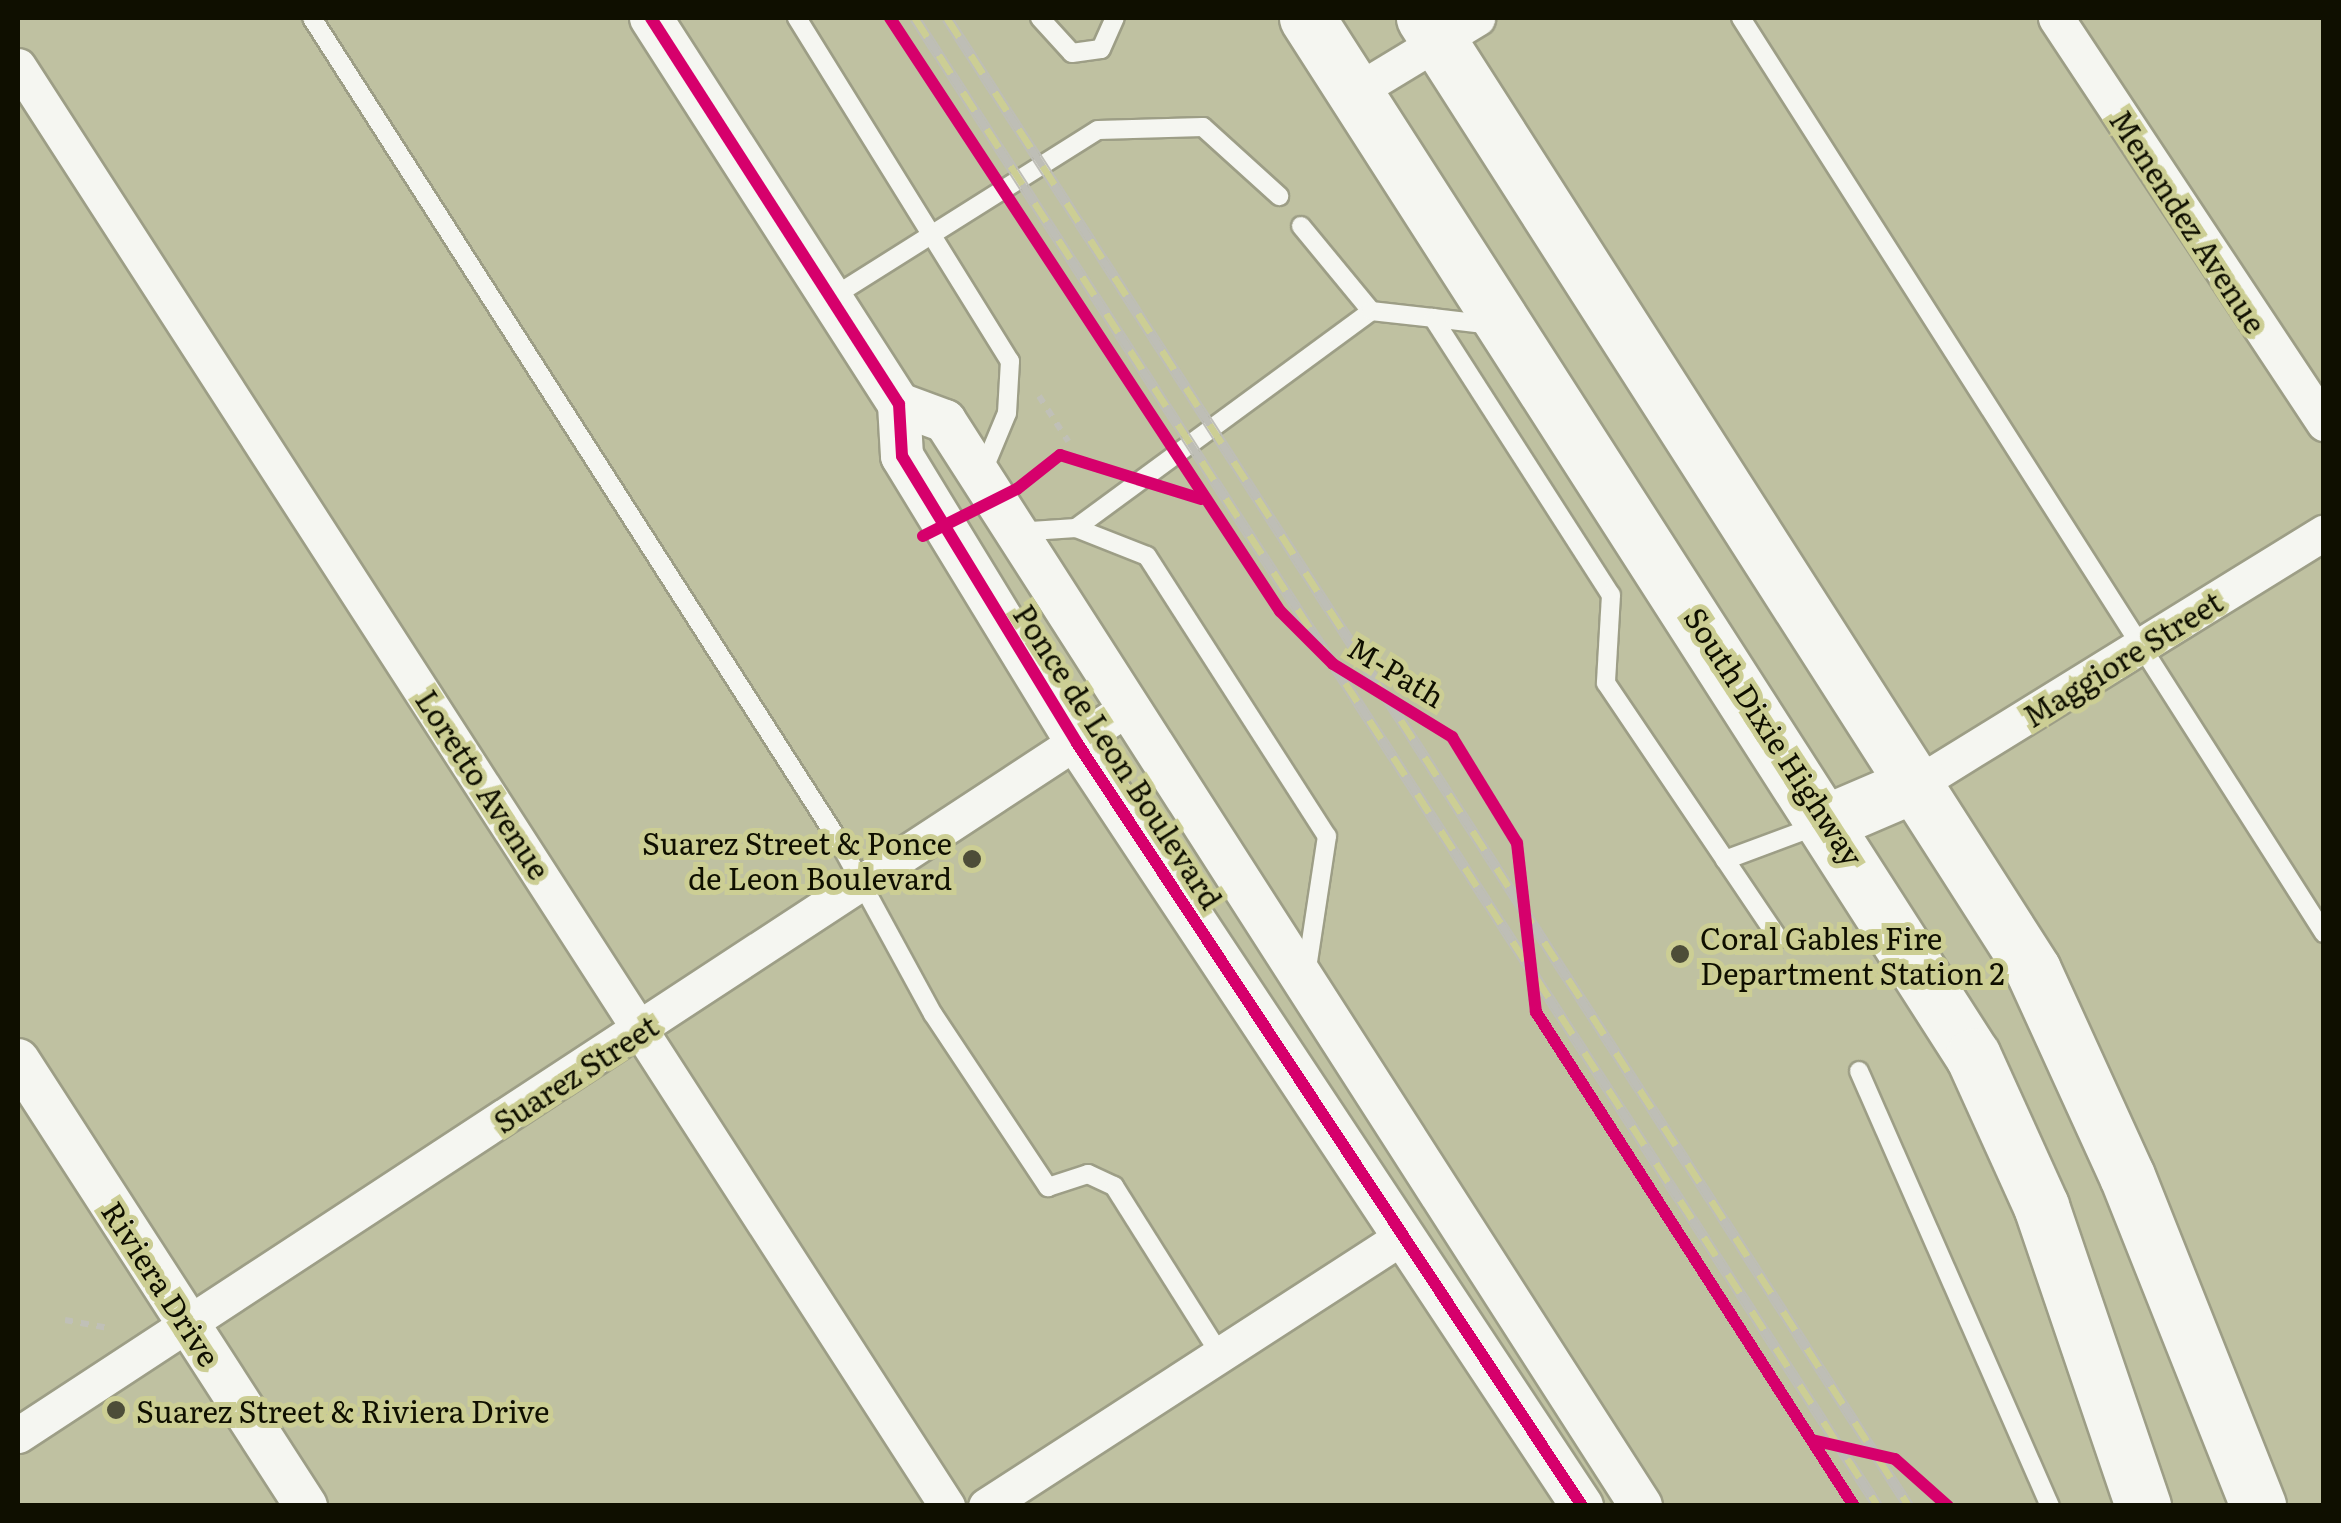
<!DOCTYPE html>
<style>
body{margin:0}
#map{position:relative;width:2341px;height:1523px;overflow:hidden;background:#bfc1a1;font-family:Literata,serif}
div>[style]{position:absolute}
.path>*{height:6px;margin-top:-3px;transform-origin:0;background:repeating-linear-gradient(90deg,#c0c0b7 0 8px,transparent 0 16px)}
.roads{filter:drop-shadow(2px 0 #9d9e86) drop-shadow(-2px 0 #9d9e86) drop-shadow(0 2px #9d9e86) drop-shadow(0 -2px #9d9e86)}
.service>*{height:18px;margin:-9px;padding:0 9px;transform-origin:9px;border-radius:9px;background:#f5f6f1}
.minor>*{height:35px;margin:-17.5px;padding:0 17.5px;transform-origin:17.5px;border-radius:17.5px;background:#f5f6f1}
.tertiary>*{height:42px;margin:-21px;padding:0 21px;transform-origin:21px;border-radius:21px;background:#f5f6f1}
.trunk>*{height:55px;margin:-27.5px;padding:0 27.5px;transform-origin:27.5px;border-radius:27.5px;background:#f5f6f1}
.rail>*{height:11px;margin-top:-5.5px;transform-origin:0;background:repeating-linear-gradient(90deg,#ccce94 0 22px,#bebeb6 0 44px);box-sizing:border-box;border-block:2px solid #bebeb6}
.cycleway>*{height:12px;margin:-6px;padding:0 6px;transform-origin:6px;border-radius:6px;background:#d6006c}
.dots>*{width:28px;height:28px;translate:-50% -50%;box-sizing:border-box;border:5px solid #ccce94;border-radius:50%}
span{translate:-50% -50%;white-space:nowrap;text-align:center;line-height:1.15;-webkit-text-stroke:10px #ccce94;paint-order:stroke}
.street-label{font-size:30px;color:#0f0f00}
.poi-label{font-size:30px;color:#0f0f00}
.right{translate:-100% -50%;text-align:right}
.left{translate:0 -50%;text-align:left}
.frame{position:absolute;inset:0;border:20px solid #0f0f00;pointer-events:none}
</style>
<div id="map">
<div class="path">
<i style="left:1039px;top:396px;width:54px;rotate:57.2deg"></i>
<i style="left:65px;top:1320px;width:44px;rotate:10.5deg"></i>
</div>
<div class="roads">
<div class="service">
<i style="left:312px;top:18px;width:976px;rotate:57.38deg"></i>
<i style="left:838px;top:840px;width:198px;rotate:61.4deg"></i>
<i style="left:933px;top:1014px;width:208px;rotate:56.4deg"></i>
<i style="left:1048px;top:1187px;width:42px;rotate:-18deg"></i>
<i style="left:1088px;top:1174px;width:29px;rotate:25deg"></i>
<i style="left:1114px;top:1186px;width:197px;rotate:57.8deg"></i>
<i style="left:797px;top:18px;width:404px;rotate:58.2deg"></i>
<i style="left:1010px;top:361px;width:52px;rotate:93.3deg"></i>
<i style="left:1007px;top:413px;width:65px;rotate:112.6deg"></i>
<i style="left:1040px;top:18px;width:47px;rotate:47.6deg"></i>
<i style="left:1072px;top:53px;width:29px;rotate:-8deg"></i>
<i style="left:1101px;top:49px;width:34px;rotate:-66deg"></i>
<i style="left:1741px;top:18px;width:1085px;rotate:57.5deg"></i>
<i style="left:1301px;top:226px;width:110px;rotate:50.5deg"></i>
<i style="left:831px;top:298px;width:315px;rotate:-32.2deg"></i>
<i style="left:1098px;top:130px;width:105px;rotate:-1.6deg"></i>
<i style="left:1203px;top:127px;width:103px;rotate:42.2deg"></i>
<i style="left:1433px;top:318px;width:59px;rotate:6.8deg"></i>
<i style="left:1076px;top:528px;width:366px;rotate:-36.3deg"></i>
<i style="left:1371px;top:311px;width:62px;rotate:6.4deg"></i>
<i style="left:1433px;top:318px;width:329px;rotate:57.3deg"></i>
<i style="left:1611px;top:595px;width:88px;rotate:93.3deg"></i>
<i style="left:1606px;top:683px;width:308px;rotate:56deg"></i>
<i style="left:1016px;top:532px;width:60px;rotate:-3.8deg"></i>
<i style="left:1076px;top:528px;width:76px;rotate:21.5deg"></i>
<i style="left:1147px;top:556px;width:333px;rotate:57.3deg"></i>
<i style="left:1327px;top:836px;width:134px;rotate:98.6deg"></i>
<i style="left:1725px;top:860px;width:100px;rotate:-20.4deg"></i>
<i style="left:1859px;top:1071px;width:475px;rotate:66.3deg"></i>
</div>
<div class="minor">
<i style="left:2056px;top:18px;width:486px;rotate:56.5deg"></i>
<i style="left:18px;top:66px;width:1714px;rotate:57.17deg"></i>
<i style="left:1355px;top:92px;width:143px;rotate:-31.2deg"></i>
<i style="left:1920px;top:782px;width:475px;rotate:-31.7deg"></i>
<i style="left:18px;top:1435px;width:1328px;rotate:-33.24deg"></i>
<i style="left:986px;top:1506px;width:491px;rotate:-32.9deg"></i>
</div>
<div class="tertiary">
<i style="left:651px;top:18px;width:459px;rotate:57.3deg"></i>
<i style="left:899px;top:404px;width:52px;rotate:86.7deg"></i>
<i style="left:902px;top:456px;width:336px;rotate:58.6deg"></i>
<i style="left:1077px;top:743px;width:915px;rotate:56.5deg"></i>
<i style="left:899px;top:404px;width:49px;rotate:20.3deg"></i>
<i style="left:945px;top:421px;width:1289px;rotate:57.32deg"></i>
<i style="left:18px;top:1060px;width:531px;rotate:57.15deg"></i>
</div>
<div class="trunk">
<i style="left:1307px;top:18px;width:1233px;rotate:57.32deg"></i>
<i style="left:1973px;top:1056px;width:165px;rotate:65.6deg"></i>
<i style="left:2041px;top:1206px;width:317px;rotate:71.2deg"></i>
<i style="left:1424px;top:18px;width:1130px;rotate:57.39deg"></i>
<i style="left:2033px;top:970px;width:226px;rotate:65.5deg"></i>
<i style="left:2127px;top:1176px;width:355px;rotate:68.3deg"></i>
<i style="left:1829px;top:821px;width:99px;rotate:-23.2deg"></i>
</div>
</div>
<div class="rail">
<i style="left:915px;top:18px;width:1772px;rotate:57.09deg"></i>
<i style="left:947px;top:18px;width:1772px;rotate:57.12deg"></i>
</div>
<div class="cycleway">
<i style="left:651px;top:18px;width:459px;rotate:57.3deg"></i>
<i style="left:899px;top:404px;width:52px;rotate:86.7deg"></i>
<i style="left:902px;top:456px;width:336px;rotate:58.6deg"></i>
<i style="left:1077px;top:743px;width:915px;rotate:56.5deg"></i>
<i style="left:890px;top:18px;width:710px;rotate:56.67deg"></i>
<i style="left:1280px;top:611px;width:75px;rotate:45deg"></i>
<i style="left:1333px;top:664px;width:140px;rotate:31.5deg"></i>
<i style="left:1452px;top:737px;width:124px;rotate:58.5deg"></i>
<i style="left:1517px;top:843px;width:170px;rotate:83.6deg"></i>
<i style="left:1536px;top:1012px;width:588px;rotate:57.23deg"></i>
<i style="left:923px;top:536px;width:105px;rotate:-26.6deg"></i>
<i style="left:1017px;top:489px;width:55px;rotate:-38.3deg"></i>
<i style="left:1060px;top:455px;width:148px;rotate:17.3deg"></i>
<i style="left:1812px;top:1440px;width:85px;rotate:12.9deg"></i>
<i style="left:1895px;top:1459px;width:71px;rotate:41.6deg"></i>
</div>
<div class="dots">
<i style="left:972px;top:859px;background:#4d4d38"></i>
<i style="left:1680px;top:954px;background:#4d4d38"></i>
<i style="left:116px;top:1410px;background:#4d4d38"></i>
</div>
<div class="street-label">
<span style="left:2189px;top:221px;rotate:57deg">Menendez Avenue</span>
<span style="left:2122px;top:658px;rotate:-32deg">Maggiore Street</span>
<span style="left:1397px;top:671px;rotate:31deg">M-Path</span>
<span style="left:1775px;top:736px;rotate:57deg">South Dixie Highway</span>
<span style="left:1119px;top:756px;rotate:57deg">Ponce de Leon Boulevard</span>
<span style="left:484px;top:784px;rotate:57deg">Loretto Avenue</span>
<span style="left:575px;top:1073px;rotate:-33deg">Suarez Street</span>
<span style="left:162px;top:1283px;rotate:57deg">Riviera Drive</span>
</div>
<div class="poi-label">
<span class="right" style="left:952px;top:859px">Suarez Street &amp; Ponce<br>de Leon Boulevard</span>
<span class="left" style="left:1700px;top:954px">Coral Gables Fire<br>Department Station 2</span>
<span class="left" style="left:136px;top:1410px">Suarez Street &amp; Riviera Drive</span>
</div>
<div class="frame"></div>
</div>
